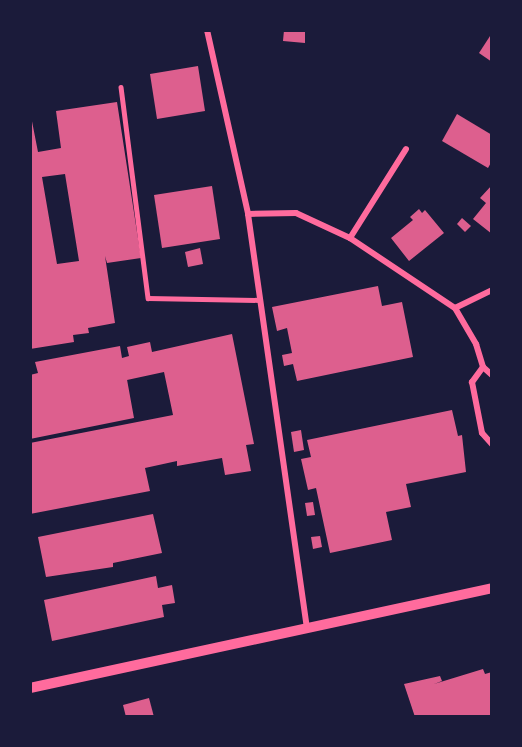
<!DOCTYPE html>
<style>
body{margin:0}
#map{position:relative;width:522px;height:747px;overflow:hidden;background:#1b1b3a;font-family:"Exo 2",sans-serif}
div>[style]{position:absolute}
.building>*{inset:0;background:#dd5f8e}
.service>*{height:4.5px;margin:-2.25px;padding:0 2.25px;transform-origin:2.25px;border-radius:2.25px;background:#ff6b9d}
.minor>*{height:6px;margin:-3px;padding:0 3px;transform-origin:3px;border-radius:3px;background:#ff6b9d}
.tertiary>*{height:10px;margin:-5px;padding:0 5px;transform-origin:5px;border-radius:5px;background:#ff6b9d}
span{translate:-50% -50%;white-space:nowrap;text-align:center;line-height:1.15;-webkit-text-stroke:4.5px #1b1b3a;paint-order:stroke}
.frame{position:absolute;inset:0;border:32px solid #1b1b3a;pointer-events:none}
</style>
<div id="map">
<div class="building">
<i style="clip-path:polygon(284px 30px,305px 30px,305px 43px,283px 41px)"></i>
<i style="clip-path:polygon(492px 33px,492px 62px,479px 53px)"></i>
<i style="clip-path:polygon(198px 66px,205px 111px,157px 119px,150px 74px)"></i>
<i style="clip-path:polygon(evenodd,117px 102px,141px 258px,107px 263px,105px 256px,115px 323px,88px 328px,89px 333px,73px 335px,74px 342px,30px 349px,30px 111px,38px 152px,61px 148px,56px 111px,117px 102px,65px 174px,79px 261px,57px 264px,42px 177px,65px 174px)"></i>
<i style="clip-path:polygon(457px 114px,492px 135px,492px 161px,488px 168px,442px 141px)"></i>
<i style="clip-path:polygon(492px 185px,492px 234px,473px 219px,486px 203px,480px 198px)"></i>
<i style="clip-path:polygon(212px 186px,220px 239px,162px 248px,154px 195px)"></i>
<i style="clip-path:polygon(419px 209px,422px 213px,425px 210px,444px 233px,409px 261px,391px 238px,413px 220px,410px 217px)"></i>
<i style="clip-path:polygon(462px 218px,471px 226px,465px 232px,457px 224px)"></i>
<i style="clip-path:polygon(200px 248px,203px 264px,188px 267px,185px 252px)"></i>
<i style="clip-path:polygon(378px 286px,382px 306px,402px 302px,413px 357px,297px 381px,293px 364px,284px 366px,282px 355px,292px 353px,287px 328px,277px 331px,272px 307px)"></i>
<i style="clip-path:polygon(232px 334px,254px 444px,246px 445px,251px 471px,225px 475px,222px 458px,177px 466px,177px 461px,145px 468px,150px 491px,30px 514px,30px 443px,173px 415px,164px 372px,127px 380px,126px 374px,134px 418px,30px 439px,30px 375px,38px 373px,35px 362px,120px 346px,122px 358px,129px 356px,127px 347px,150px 342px,152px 352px)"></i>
<i style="clip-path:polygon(452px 410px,458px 436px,462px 435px,466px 472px,406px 484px,411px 507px,386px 512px,392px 540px,330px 553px,316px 488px,308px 490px,301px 459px,311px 457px,307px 440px)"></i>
<i style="clip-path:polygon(301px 430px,304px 450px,294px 452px,291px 432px)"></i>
<i style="clip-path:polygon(313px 502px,315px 515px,307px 516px,305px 503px)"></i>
<i style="clip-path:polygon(153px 514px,162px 553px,113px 563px,113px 567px,46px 577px,38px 537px)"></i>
<i style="clip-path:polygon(320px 536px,322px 547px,313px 549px,311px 537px)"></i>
<i style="clip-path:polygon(156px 576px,158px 588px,172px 585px,175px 603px,162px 605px,164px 617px,52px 641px,44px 600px)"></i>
<i style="clip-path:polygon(483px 669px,485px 674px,492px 672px,492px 717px,415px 717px,404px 684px,440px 676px,442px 681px,434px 684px)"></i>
<i style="clip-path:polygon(149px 698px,154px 717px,126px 717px,123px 705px)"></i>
</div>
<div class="service">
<i style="left:121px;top:87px;width:213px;rotate:82.7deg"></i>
<i style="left:148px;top:298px;width:111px;rotate:1deg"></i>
</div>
<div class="minor">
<i style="left:207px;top:30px;width:189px;rotate:77.4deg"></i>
<i style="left:248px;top:214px;width:416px;rotate:81.9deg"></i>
<i style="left:248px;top:214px;width:48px;rotate:-1.2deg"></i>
<i style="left:296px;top:213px;width:60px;rotate:24.8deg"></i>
<i style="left:350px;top:238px;width:126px;rotate:33.7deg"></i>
<i style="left:455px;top:308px;width:42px;rotate:59.7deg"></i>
<i style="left:476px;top:344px;width:24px;rotate:73deg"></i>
<i style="left:483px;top:367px;width:12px;rotate:42deg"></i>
<i style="left:350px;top:238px;width:105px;rotate:-57.8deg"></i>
<i style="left:455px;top:308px;width:41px;rotate:-25.9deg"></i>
<i style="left:483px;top:367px;width:19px;rotate:126deg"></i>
<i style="left:472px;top:382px;width:52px;rotate:78.9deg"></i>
<i style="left:482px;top:433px;width:15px;rotate:48deg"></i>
</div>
<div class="tertiary">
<i style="left:30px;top:688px;width:473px;rotate:-12.2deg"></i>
</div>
<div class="frame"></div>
</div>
